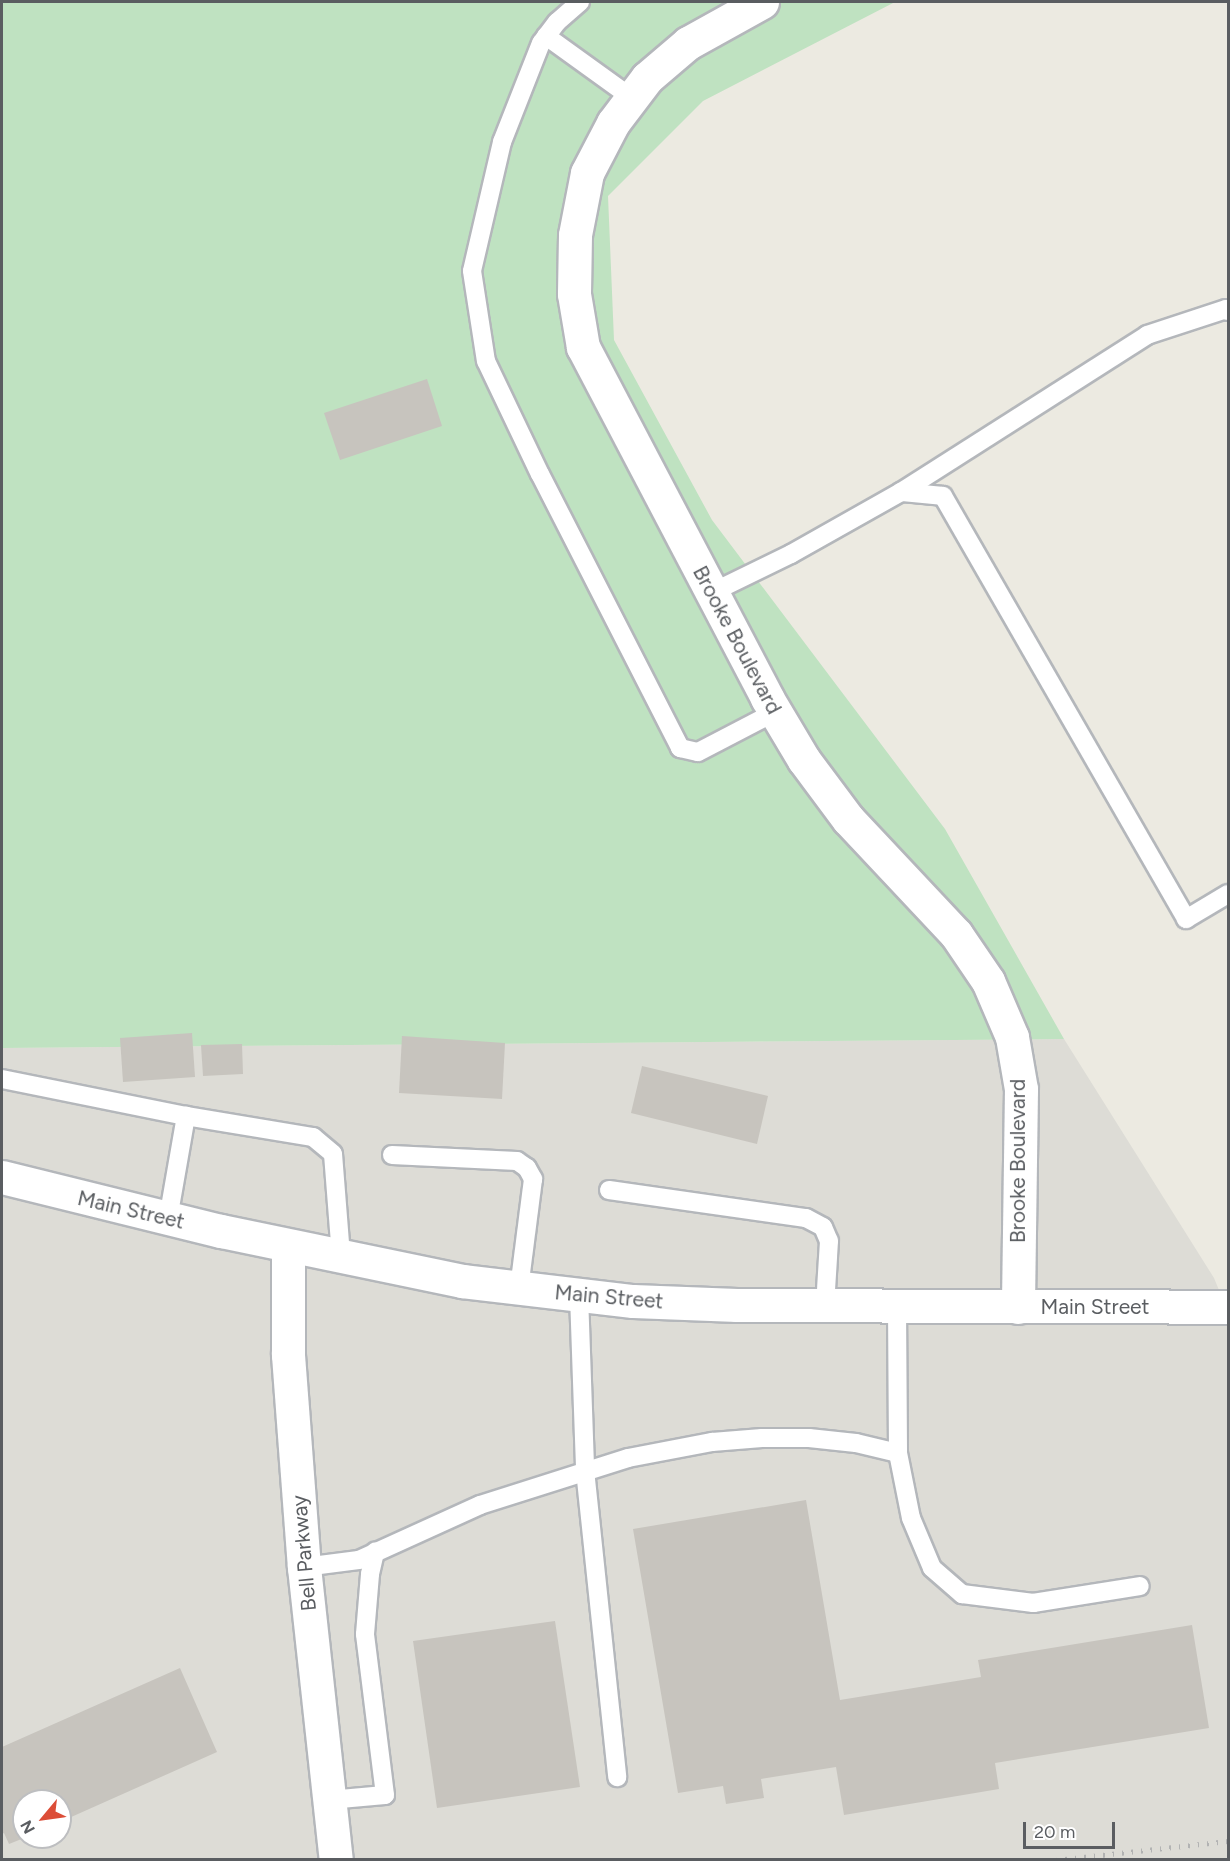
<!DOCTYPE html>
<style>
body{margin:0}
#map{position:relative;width:1230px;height:1861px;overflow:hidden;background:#eceae1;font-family:Figtree,sans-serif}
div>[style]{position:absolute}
.industrial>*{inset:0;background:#dddcd6}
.green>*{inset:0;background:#bfe2c1}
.building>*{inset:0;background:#c7c4be}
.roads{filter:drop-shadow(2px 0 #b4b7bb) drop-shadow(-2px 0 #b4b7bb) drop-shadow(0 2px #b4b7bb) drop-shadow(0 -2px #b4b7bb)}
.service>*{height:18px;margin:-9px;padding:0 9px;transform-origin:9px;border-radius:9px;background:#fff}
.minor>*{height:33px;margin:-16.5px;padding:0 16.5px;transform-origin:16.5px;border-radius:16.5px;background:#fff}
.tertiary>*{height:33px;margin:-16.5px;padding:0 16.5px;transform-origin:16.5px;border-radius:16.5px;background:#fff}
.secondary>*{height:33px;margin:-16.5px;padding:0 16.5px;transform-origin:16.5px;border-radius:16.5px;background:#fff}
.rail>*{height:4.5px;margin-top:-2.25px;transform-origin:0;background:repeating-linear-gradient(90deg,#b2b3b3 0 1.5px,transparent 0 9.5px)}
span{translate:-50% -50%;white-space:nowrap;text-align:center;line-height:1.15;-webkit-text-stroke:4.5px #fff;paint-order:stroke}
.street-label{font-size:21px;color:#5a5d61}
.frame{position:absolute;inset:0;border:3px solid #5a5d61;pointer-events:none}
.north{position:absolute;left:12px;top:1789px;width:60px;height:60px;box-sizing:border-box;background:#fff;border:2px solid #bdbec0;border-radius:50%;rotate:241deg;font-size:16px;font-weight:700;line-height:24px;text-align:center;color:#5a5d61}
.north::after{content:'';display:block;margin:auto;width:21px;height:27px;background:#dc4d37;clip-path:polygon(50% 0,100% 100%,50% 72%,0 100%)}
.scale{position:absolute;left:1023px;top:1822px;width:92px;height:27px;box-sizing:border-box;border:3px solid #5a5d61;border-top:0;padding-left:8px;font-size:18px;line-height:21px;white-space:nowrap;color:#5a5d61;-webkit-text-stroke:4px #fff;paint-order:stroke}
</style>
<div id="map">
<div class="industrial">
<i style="clip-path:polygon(evenodd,1064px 1039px,1214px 1278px,1228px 1312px,1228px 1859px,2px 1859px,2px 1048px,1064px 1039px,24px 1801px,60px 1801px,60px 1837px,24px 1837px,24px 1801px)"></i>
</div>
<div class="green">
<i style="clip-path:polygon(2px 2px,895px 2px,703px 101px,608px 196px,614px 340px,712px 520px,945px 829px,1064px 1039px,2px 1048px)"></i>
</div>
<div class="building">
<i style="clip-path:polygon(427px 379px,442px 426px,340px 460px,324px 413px)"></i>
<i style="clip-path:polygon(192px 1033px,195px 1077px,123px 1082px,120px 1038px)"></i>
<i style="clip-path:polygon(402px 1036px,505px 1043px,502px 1099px,399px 1093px)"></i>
<i style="clip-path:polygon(242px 1044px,243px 1074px,203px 1076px,201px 1045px)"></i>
<i style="clip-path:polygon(642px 1066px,768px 1096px,757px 1144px,631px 1113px)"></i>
<i style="clip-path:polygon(806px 1500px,840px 1700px,981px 1677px,978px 1660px,1192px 1625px,1209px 1728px,995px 1763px,999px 1789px,844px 1815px,836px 1767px,761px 1779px,764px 1798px,726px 1804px,723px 1786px,678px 1793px,633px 1529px)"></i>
<i style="clip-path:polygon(555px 1621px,580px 1787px,437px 1808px,413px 1641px)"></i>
<i style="clip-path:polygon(180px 1668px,217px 1752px,60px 1822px,60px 1801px,24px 1801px,24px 1838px,9px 1844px,4px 1833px,2px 1834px,2px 1747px)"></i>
</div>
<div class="roads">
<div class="service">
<i style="left:580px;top:2px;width:30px;rotate:139deg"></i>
<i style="left:557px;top:22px;width:26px;rotate:127deg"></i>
<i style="left:541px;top:43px;width:106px;rotate:111.5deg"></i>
<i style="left:502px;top:142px;width:132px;rotate:103.1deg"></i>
<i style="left:472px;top:271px;width:91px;rotate:81.2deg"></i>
<i style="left:486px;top:361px;width:125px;rotate:64.5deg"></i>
<i style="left:540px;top:474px;width:308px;rotate:62.9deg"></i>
<i style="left:680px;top:748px;width:18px;rotate:13deg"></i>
<i style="left:698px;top:752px;width:87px;rotate:-27.5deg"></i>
<i style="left:546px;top:36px;width:106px;rotate:35.8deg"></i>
<i style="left:901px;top:492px;width:42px;rotate:5.4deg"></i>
<i style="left:943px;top:496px;width:488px;rotate:60.1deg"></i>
<i style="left:1186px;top:919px;width:49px;rotate:-30.8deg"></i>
<i style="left:711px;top:593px;width:89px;rotate:-26deg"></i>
<i style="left:791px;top:554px;width:126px;rotate:-29.4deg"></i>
<i style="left:901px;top:492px;width:292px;rotate:-32.5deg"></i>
<i style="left:1147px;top:335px;width:83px;rotate:-18.2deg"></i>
<i style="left:1226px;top:309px;width:3px;rotate:45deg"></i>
<i style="left:2px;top:1079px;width:188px;rotate:11.4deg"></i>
<i style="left:186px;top:1116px;width:129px;rotate:9.4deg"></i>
<i style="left:313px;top:1137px;width:26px;rotate:40deg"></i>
<i style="left:333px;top:1154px;width:102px;rotate:85.5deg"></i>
<i style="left:392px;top:1155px;width:125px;rotate:2.7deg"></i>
<i style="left:517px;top:1161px;width:12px;rotate:35deg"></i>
<i style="left:527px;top:1168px;width:13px;rotate:61deg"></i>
<i style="left:533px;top:1179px;width:110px;rotate:97.3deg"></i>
<i style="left:609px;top:1190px;width:199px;rotate:8.1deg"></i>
<i style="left:806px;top:1218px;width:19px;rotate:28deg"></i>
<i style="left:823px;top:1227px;width:15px;rotate:67deg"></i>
<i style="left:829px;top:1241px;width:65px;rotate:93.5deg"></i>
<i style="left:168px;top:1219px;width:105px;rotate:-80.1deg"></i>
<i style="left:579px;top:1295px;width:175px;rotate:88deg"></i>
<i style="left:585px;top:1470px;width:309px;rotate:84deg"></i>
<i style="left:897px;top:1306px;width:147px;rotate:89.6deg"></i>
<i style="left:898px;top:1453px;width:66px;rotate:78.7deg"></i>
<i style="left:911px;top:1518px;width:54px;rotate:67.2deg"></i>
<i style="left:932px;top:1568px;width:40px;rotate:41deg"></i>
<i style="left:962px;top:1594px;width:72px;rotate:7.2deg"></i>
<i style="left:1033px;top:1603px;width:108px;rotate:-9deg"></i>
<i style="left:304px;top:1567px;width:55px;rotate:-7.3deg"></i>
<i style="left:359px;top:1560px;width:133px;rotate:-24.4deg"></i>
<i style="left:480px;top:1505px;width:155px;rotate:-17.6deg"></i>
<i style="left:628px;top:1458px;width:86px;rotate:-10.8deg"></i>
<i style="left:712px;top:1442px;width:50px;rotate:-4.6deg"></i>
<i style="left:762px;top:1438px;width:47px"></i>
<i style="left:809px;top:1438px;width:47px;rotate:6.1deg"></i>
<i style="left:856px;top:1443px;width:43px;rotate:13.4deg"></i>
<i style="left:329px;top:1800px;width:56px;rotate:-5.1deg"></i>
<i style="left:385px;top:1795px;width:162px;rotate:-97.1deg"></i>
<i style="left:365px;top:1634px;width:60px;rotate:-85.2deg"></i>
<i style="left:370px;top:1574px;width:23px;rotate:-77deg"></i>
</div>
<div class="minor">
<i style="left:288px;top:1246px;width:109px;rotate:90deg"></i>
<i style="left:288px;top:1355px;width:213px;rotate:85.7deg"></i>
<i style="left:304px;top:1567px;width:295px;rotate:83.8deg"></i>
</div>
<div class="tertiary">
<i style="left:762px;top:2px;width:85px;rotate:151deg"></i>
<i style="left:688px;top:43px;width:54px;rotate:139.5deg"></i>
<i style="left:647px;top:78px;width:56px;rotate:127.1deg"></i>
<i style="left:613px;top:123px;width:56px;rotate:117.5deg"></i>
<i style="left:587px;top:173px;width:63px;rotate:101deg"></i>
<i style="left:575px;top:235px;width:59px;rotate:91deg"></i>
<i style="left:574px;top:294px;width:54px;rotate:80.4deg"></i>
<i style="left:583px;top:347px;width:396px;rotate:62.3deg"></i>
<i style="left:767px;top:698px;width:72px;rotate:59.2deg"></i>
<i style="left:804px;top:760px;width:74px;rotate:53.3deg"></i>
<i style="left:848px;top:819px;width:158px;rotate:46.8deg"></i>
<i style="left:956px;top:934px;width:57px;rotate:55.8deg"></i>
<i style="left:988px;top:981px;width:61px;rotate:66.8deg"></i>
<i style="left:1012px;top:1037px;width:53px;rotate:80.2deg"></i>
<i style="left:1021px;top:1089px;width:218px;rotate:90.8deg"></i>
</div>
<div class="secondary">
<i style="left:2px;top:1177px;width:226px;rotate:13.9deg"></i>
<i style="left:221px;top:1231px;width:246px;rotate:11.7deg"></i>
<i style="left:462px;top:1281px;width:172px;rotate:6.7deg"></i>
<i style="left:633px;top:1301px;width:104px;rotate:2.2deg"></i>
<i style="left:737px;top:1305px;width:491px;rotate:0.2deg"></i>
</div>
</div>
<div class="rail">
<i style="left:1056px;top:1860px;width:173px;rotate:-6.3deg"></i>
</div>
<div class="street-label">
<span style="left:737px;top:640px;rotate:62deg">Brooke Boulevard</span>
<span style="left:1018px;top:1161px;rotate:-90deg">Brooke Boulevard</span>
<span style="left:131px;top:1210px;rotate:13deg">Main Street</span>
<span style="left:609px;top:1297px;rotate:5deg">Main Street</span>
<span style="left:1095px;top:1307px">Main Street</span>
<span style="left:304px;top:1553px;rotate:-95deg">Bell Parkway</span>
</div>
<div class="frame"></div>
<div class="north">N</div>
<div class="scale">20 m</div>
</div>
